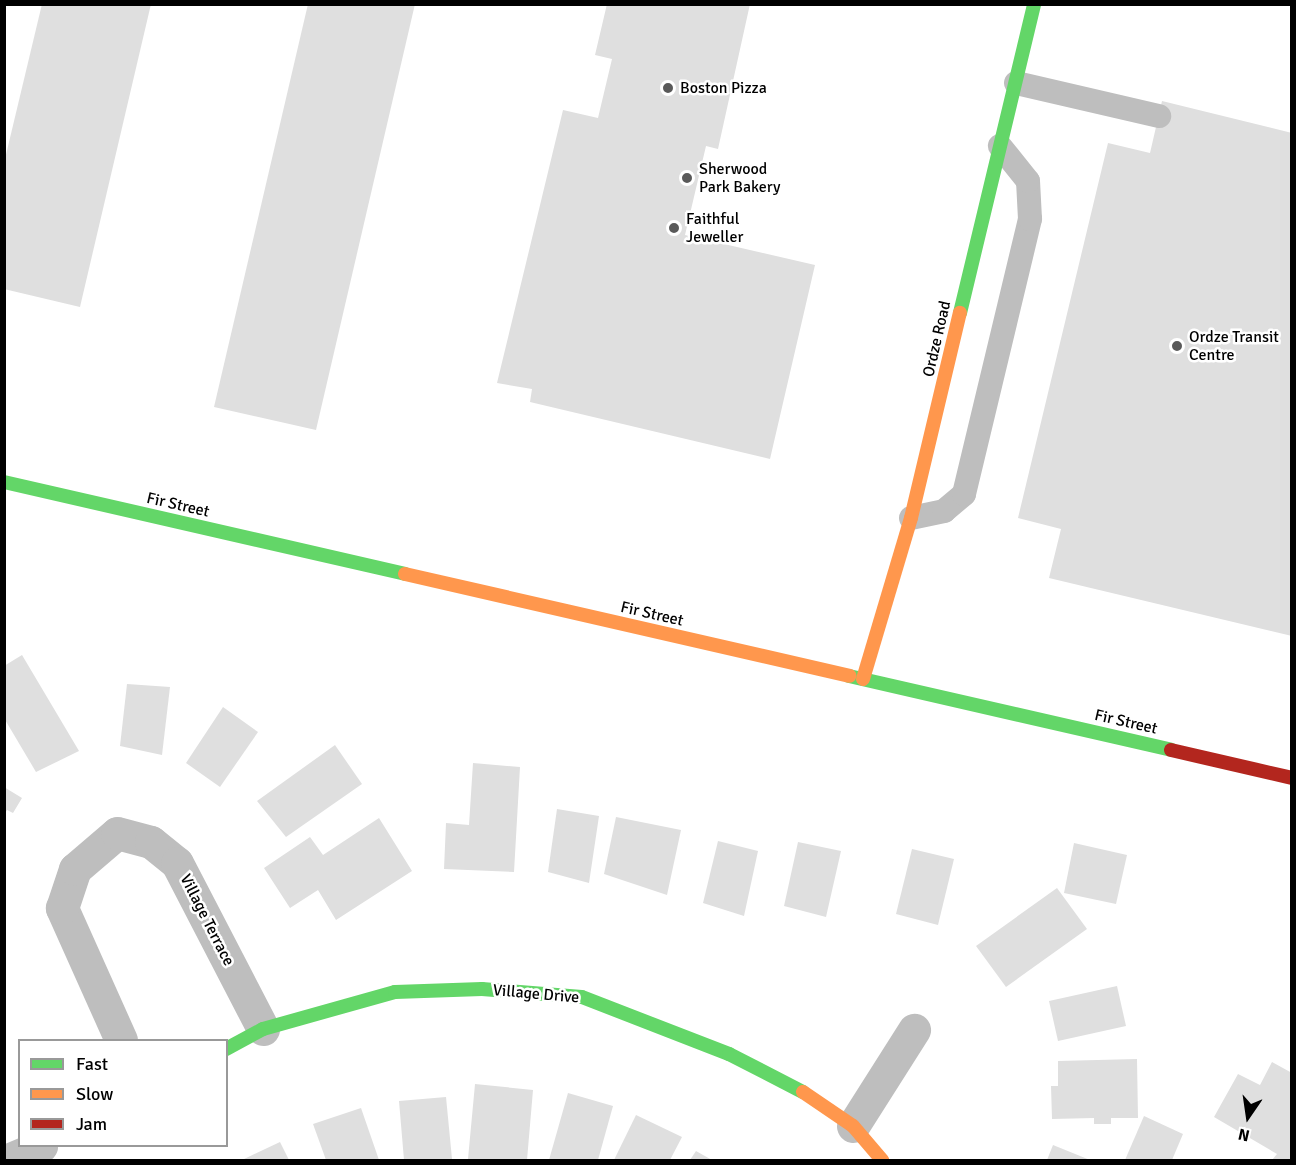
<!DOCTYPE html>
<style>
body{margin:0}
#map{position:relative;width:1296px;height:1165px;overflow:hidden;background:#fff;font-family:Signika,sans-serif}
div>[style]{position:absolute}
.building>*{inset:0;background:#dfdfdf}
.lane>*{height:24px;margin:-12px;padding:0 12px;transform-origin:12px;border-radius:12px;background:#bebebe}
.street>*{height:33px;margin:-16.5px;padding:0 16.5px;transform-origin:16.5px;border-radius:16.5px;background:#bebebe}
.fast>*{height:14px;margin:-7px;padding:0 7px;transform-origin:7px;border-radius:7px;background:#63d668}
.slow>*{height:14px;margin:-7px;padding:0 7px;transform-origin:7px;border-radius:7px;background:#ff974d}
.jam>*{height:14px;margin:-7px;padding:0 7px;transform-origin:7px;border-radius:7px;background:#b3261e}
.dots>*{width:16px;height:16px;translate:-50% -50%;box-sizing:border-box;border:3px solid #fff;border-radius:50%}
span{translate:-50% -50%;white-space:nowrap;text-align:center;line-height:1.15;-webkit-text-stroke:5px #fff;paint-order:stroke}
.poi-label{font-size:16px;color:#000}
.left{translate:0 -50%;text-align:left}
.street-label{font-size:16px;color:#000}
.frame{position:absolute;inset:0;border:6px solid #000;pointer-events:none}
.legend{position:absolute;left:18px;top:1039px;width:210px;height:108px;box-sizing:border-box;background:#fff;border:2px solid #999;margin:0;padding:8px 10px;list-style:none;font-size:18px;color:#000}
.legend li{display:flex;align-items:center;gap:12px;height:30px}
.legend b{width:30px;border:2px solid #999}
.north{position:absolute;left:1218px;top:1087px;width:60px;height:60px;-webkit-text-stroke:4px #fff;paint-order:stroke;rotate:193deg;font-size:16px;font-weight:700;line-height:24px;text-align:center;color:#000}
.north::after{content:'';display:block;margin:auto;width:21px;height:27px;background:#000;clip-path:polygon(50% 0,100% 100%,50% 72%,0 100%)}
</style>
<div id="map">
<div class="building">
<i style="clip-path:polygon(42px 4px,151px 4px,80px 307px,4px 289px,4px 163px)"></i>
<i style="clip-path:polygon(308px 4px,415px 4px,316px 430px,214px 407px)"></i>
<i style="clip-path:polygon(607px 4px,750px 4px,718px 149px,706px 146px,685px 235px,815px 265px,770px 459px,530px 402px,532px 389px,497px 383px,563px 110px,598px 118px,612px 59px,595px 55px)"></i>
<i style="clip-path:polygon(1162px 101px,1292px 133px,1292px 636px,1049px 578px,1061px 529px,1018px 518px,1108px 143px,1150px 153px)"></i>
<i style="clip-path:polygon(22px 655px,79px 751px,36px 772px,4px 718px,4px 666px)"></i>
<i style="clip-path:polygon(127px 684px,170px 687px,162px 755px,120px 746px)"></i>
<i style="clip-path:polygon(223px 707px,258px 732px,220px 787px,186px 763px)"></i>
<i style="clip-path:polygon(335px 745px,362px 784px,286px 837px,257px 801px)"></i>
<i style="clip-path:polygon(473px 763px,520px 767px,514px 872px,444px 869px,446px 823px,469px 825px)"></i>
<i style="clip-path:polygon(4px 787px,22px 798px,13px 813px,7px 810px,4px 815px)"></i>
<i style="clip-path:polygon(557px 809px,599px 816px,589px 883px,548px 872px)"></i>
<i style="clip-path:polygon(616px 817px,681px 830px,667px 895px,604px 874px)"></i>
<i style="clip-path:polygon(379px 818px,412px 871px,336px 920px,318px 890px,290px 908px,264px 868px,310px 837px,323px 855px)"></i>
<i style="clip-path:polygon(718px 841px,758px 851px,744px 916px,703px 903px)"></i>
<i style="clip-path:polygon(798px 842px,841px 851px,826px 917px,784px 906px)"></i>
<i style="clip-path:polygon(1074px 843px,1127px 855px,1116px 904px,1064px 893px)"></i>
<i style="clip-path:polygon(912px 849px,954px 859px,938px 925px,896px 914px)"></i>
<i style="clip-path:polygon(1057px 888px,1087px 929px,1006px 987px,976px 946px)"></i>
<i style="clip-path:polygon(1117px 986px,1126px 1026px,1058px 1041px,1049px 1001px)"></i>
<i style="clip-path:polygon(1137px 1059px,1138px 1118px,1111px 1118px,1111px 1124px,1094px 1124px,1094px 1118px,1052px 1119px,1051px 1086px,1058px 1086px,1058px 1061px)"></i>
<i style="clip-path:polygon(1272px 1062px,1292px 1073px,1292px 1160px,1272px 1160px,1277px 1154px,1214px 1117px,1238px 1074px,1260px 1085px)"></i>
<i style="clip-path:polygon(475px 1084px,533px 1090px,527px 1160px,468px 1159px)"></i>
<i style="clip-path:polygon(568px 1093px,613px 1106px,598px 1160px,549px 1160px)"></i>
<i style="clip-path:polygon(446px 1097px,452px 1159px,404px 1160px,399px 1101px)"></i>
<i style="clip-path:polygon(361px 1108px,379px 1160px,326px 1160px,313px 1124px)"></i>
<i style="clip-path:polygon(636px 1115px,682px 1137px,670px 1160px,614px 1160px)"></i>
<i style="clip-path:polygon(1144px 1116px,1183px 1134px,1172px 1160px,1125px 1160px)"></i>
<i style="clip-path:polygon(280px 1142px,289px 1160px,242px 1160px)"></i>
<i style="clip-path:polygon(1053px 1145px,1090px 1160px,1047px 1160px)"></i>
<i style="clip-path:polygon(696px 1151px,712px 1160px,690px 1160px)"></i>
</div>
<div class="lane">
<i style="left:1016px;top:83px;width:147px;rotate:13deg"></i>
<i style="left:911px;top:518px;width:34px;rotate:-12deg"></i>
<i style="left:944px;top:511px;width:26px;rotate:-40deg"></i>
<i style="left:964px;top:494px;width:283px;rotate:-76.5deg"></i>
<i style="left:1030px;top:219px;width:38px;rotate:-93deg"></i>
<i style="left:1028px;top:181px;width:45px;rotate:-128.7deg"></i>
</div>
<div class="street">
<i style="left:121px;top:1040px;width:145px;rotate:-114.1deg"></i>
<i style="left:62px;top:908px;width:41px;rotate:-71.6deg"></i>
<i style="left:75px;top:869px;width:55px;rotate:-40.6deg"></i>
<i style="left:117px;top:833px;width:35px;rotate:15deg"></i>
<i style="left:151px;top:842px;width:33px;rotate:39deg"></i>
<i style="left:177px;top:863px;width:187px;rotate:62.6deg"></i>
<i style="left:853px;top:1126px;width:114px;rotate:-57.6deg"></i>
<i style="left:8px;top:1160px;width:36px;rotate:-23deg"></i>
</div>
<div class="fast">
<i style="left:960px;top:313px;width:318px;rotate:-76.5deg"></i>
<i style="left:4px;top:482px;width:411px;rotate:12.9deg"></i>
<i style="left:849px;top:676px;width:330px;rotate:12.9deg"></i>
<i style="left:226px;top:1049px;width:42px;rotate:-28.4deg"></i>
<i style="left:263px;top:1029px;width:137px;rotate:-15.7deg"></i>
<i style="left:395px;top:992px;width:87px;rotate:-2deg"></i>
<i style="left:482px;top:989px;width:100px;rotate:4.6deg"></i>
<i style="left:582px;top:997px;width:158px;rotate:21.2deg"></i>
<i style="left:729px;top:1054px;width:83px;rotate:27.2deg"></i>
</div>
<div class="slow">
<i style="left:405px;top:574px;width:456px;rotate:12.9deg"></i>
<i style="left:863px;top:679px;width:168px;rotate:-73.4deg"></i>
<i style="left:911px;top:518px;width:211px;rotate:-76.6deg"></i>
<i style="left:803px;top:1092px;width:60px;rotate:34.2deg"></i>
<i style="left:853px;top:1126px;width:45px;rotate:49.5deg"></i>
</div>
<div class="jam">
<i style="left:1171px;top:750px;width:124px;rotate:13deg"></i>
</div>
<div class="dots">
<i style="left:668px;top:88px;background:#595959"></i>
<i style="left:687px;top:178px;background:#595959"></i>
<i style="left:674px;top:228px;background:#595959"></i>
<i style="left:1177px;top:346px;background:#595959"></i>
</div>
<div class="poi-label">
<span class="left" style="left:680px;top:88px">Boston Pizza</span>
<span class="left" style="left:699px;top:178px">Sherwood<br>Park Bakery</span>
<span class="left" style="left:686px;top:228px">Faithful<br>Jeweller</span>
<span class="left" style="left:1189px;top:346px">Ordze Transit<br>Centre</span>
</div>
<div class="street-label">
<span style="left:937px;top:339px;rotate:-77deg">Ordze Road</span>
<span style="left:178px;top:505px;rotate:13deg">Fir Street</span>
<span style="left:652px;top:614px;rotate:13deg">Fir Street</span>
<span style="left:1126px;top:722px;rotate:13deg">Fir Street</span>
<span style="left:207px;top:920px;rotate:63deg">Village Terrace</span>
<span style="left:536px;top:994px;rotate:5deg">Village Drive</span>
</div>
<div class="frame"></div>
<ul class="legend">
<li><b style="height:8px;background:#63d668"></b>Fast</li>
<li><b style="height:8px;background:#ff974d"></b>Slow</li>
<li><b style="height:8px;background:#b3261e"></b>Jam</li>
</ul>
<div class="north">N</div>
</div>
